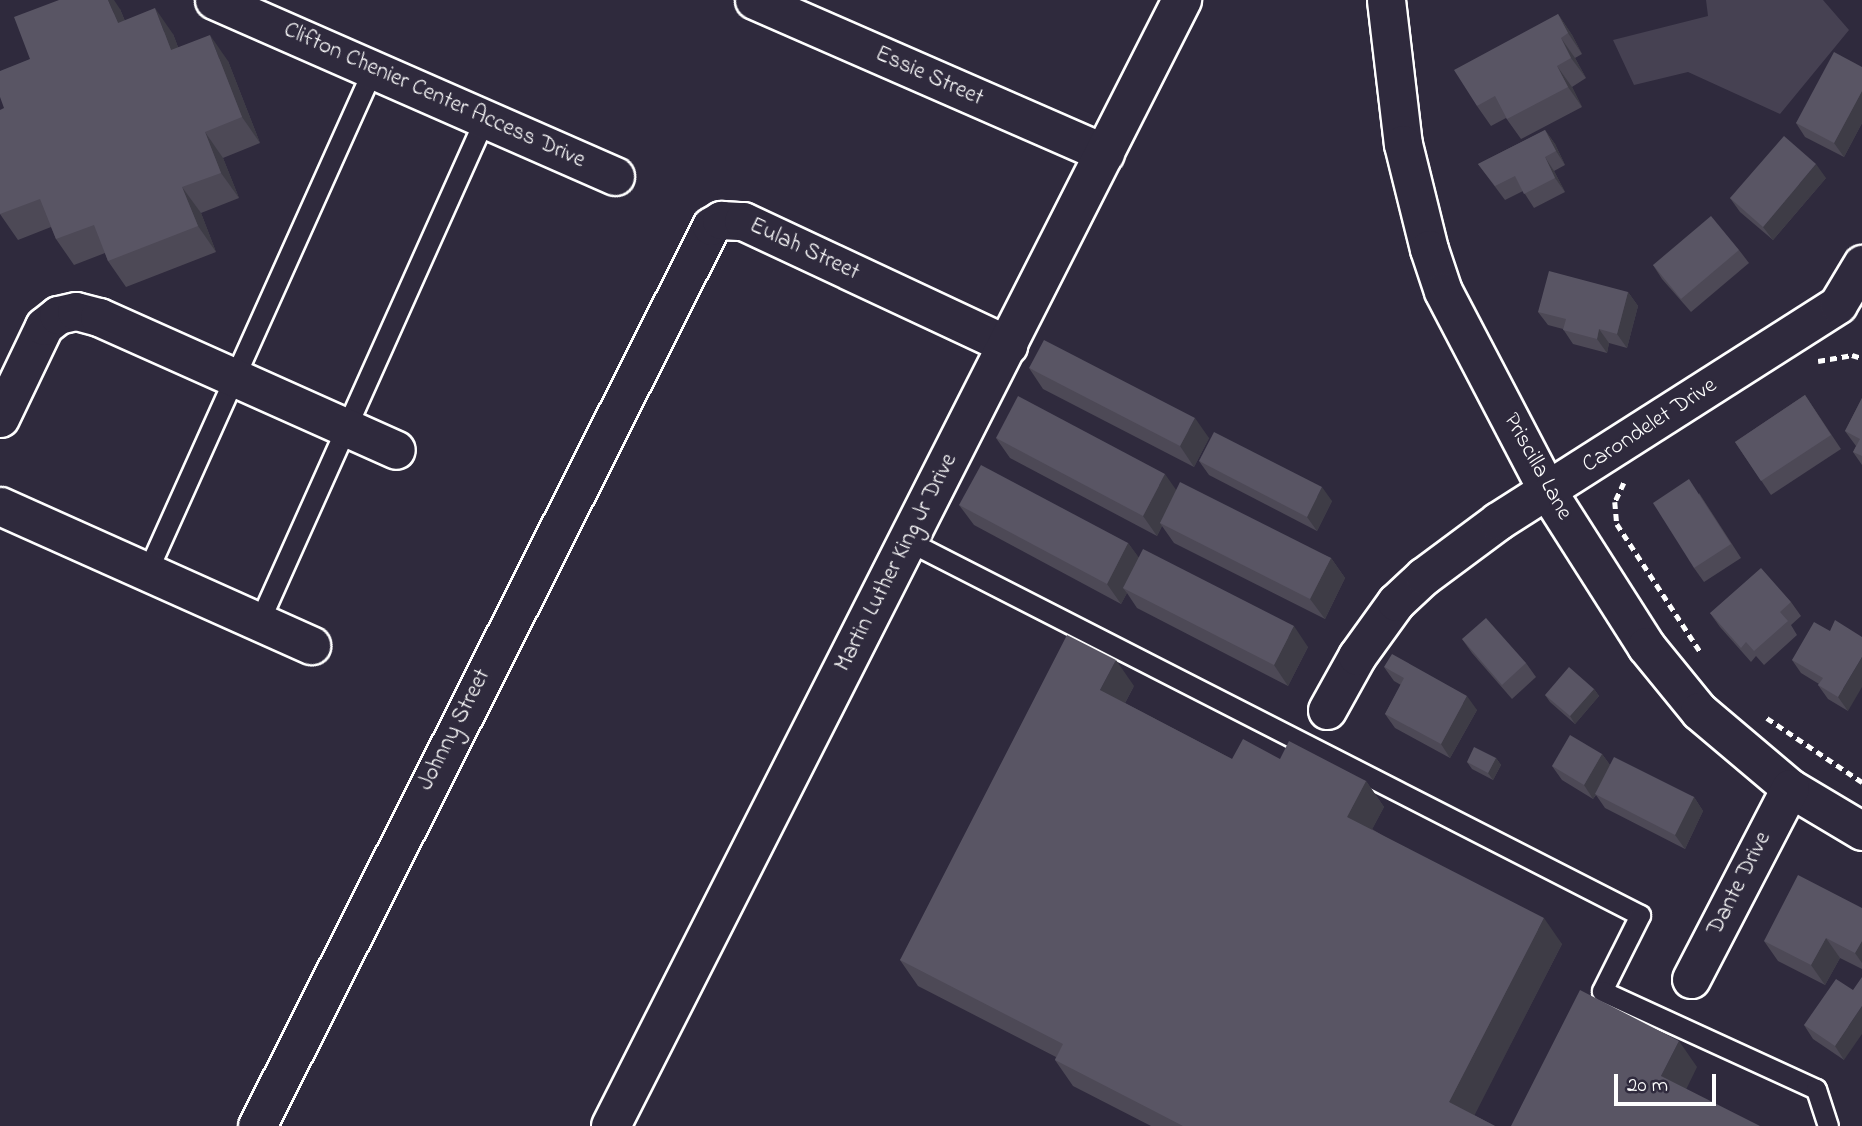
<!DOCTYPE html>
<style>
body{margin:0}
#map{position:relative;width:1862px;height:1126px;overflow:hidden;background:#2f2a3d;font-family:"Indie Flower",sans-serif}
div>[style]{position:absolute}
.green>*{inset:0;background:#464152}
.path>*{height:4.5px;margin-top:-2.25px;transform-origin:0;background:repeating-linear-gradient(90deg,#fff 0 7px,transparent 0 12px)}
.roads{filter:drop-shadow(2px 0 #fff) drop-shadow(-2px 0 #fff) drop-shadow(0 2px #fff) drop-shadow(0 -2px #fff)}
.lane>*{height:19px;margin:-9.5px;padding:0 9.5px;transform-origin:9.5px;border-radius:9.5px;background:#2f2a3d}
.street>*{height:37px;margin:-18.5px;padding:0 18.5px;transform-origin:18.5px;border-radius:18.5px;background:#2f2a3d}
.secondary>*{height:38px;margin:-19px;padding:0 19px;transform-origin:19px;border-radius:19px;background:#2f2a3d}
.wall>*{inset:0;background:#4d4956}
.shaded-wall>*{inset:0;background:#3e3c46}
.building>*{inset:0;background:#595564}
span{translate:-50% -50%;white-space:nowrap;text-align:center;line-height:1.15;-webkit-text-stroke:5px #2f2a3d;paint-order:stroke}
.street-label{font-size:23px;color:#fff}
.scale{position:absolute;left:1614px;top:1074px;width:102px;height:32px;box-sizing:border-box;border:4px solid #fff;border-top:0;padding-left:9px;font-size:21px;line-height:24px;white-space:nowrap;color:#fff;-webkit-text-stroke:5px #2f2a3d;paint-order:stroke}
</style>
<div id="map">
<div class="green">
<i style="clip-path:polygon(1706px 0,1823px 0,1849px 30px,1780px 114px,1688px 72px,1634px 85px,1613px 40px,1708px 16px)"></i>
</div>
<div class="path">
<i style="left:1818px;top:361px;width:35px;rotate:-10deg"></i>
<i style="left:1852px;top:355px;width:10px;rotate:17deg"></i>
<i style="left:1624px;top:483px;width:21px;rotate:115deg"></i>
<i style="left:1615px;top:502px;width:22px;rotate:85deg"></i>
<i style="left:1617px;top:524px;width:154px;rotate:56.9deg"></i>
<i style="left:1767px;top:718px;width:115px;rotate:34deg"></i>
</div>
<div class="roads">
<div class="lane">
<i style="left:908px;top:541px;width:822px;rotate:27.06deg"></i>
<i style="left:1640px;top:915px;width:85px;rotate:116.6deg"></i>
<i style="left:1602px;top:991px;width:235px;rotate:24.6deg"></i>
<i style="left:1816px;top:1089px;width:39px;rotate:72deg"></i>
<i style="left:147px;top:572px;width:551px;rotate:-65.81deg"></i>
<i style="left:259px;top:622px;width:552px;rotate:-65.85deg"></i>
</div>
<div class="street">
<i style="left:214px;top:0;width:438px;rotate:23.7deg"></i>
<i style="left:754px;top:0;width:383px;rotate:23.6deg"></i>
<i style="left:1386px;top:0;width:145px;rotate:83.3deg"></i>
<i style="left:1403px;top:144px;width:108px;rotate:76.1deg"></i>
<i style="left:1429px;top:249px;width:44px;rotate:71.6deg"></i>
<i style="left:1443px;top:291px;width:227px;rotate:62.4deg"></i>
<i style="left:1548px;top:492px;width:183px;rotate:57.5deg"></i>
<i style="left:1646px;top:646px;width:84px;rotate:50.8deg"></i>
<i style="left:1699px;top:711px;width:119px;rotate:40.2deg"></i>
<i style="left:1790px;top:788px;width:84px;rotate:30.8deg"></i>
<i style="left:0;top:418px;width:102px;rotate:-64.4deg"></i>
<i style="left:44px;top:326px;width:18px;rotate:-38deg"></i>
<i style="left:58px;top:315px;width:18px;rotate:-13deg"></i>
<i style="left:76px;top:311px;width:24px;rotate:15deg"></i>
<i style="left:99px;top:317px;width:325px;rotate:24.1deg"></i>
<i style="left:0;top:506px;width:341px;rotate:24.1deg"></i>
<i style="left:1327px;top:710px;width:62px;rotate:-60.9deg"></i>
<i style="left:1357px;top:656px;width:67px;rotate:-54.2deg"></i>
<i style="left:1396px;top:602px;width:38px;rotate:-43deg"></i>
<i style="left:1424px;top:576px;width:92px;rotate:-36.6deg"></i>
<i style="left:1498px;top:521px;width:403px;rotate:-32.5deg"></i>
<i style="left:1838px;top:304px;width:47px;rotate:-59deg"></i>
<i style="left:1691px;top:979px;width:215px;rotate:-62.6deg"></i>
<i style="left:257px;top:1126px;width:1008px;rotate:-63.23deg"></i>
<i style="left:711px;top:226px;width:12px;rotate:-31deg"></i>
<i style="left:721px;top:220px;width:22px;rotate:3deg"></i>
<i style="left:743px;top:221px;width:293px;rotate:25.1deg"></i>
</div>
<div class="secondary">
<i style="left:611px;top:1126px;width:1263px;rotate:-63.11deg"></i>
</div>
</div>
<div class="wall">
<i style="clip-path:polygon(120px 9px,125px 21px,173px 34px,178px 47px,228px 61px,260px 143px,223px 158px,239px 198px,201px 213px,216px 252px,126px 287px,108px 261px,105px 253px,74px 265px,56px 239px,51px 227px,18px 240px,0 214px,4px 108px,30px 59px)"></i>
<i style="clip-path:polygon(1558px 14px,1572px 35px,1582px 54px,1575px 58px,1586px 78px,1572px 87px,1582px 107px,1521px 139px,1506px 118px,1491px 126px,1477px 106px)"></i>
<i style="clip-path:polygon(1862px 67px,1862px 123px,1844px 157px,1805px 137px,1796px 123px)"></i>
<i style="clip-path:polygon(1545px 130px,1555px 144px,1565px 165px,1554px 171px,1565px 192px,1534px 208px,1523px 191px,1505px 200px,1478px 164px)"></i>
<i style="clip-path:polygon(1826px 178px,1773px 240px,1740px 212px,1730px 198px)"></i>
<i style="clip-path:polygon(1739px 250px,1749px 263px,1691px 312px,1662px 279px,1653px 265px)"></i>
<i style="clip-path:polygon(1628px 292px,1638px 306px,1627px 348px,1609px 343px,1607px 353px,1573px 344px,1563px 329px,1548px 325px,1538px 312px)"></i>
<i style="clip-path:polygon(1029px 368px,1209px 438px,1194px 467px,1043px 389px)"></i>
<i style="clip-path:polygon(1805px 395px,1841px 449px,1771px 495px,1735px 442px)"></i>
<i style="clip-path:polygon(1862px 398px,1862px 465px,1853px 452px,1856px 446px,1845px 431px)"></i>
<i style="clip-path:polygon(996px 438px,1176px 490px,1331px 558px,1345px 578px,1325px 619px,1174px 543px,1162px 526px,1157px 536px,1010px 458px)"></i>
<i style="clip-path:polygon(1199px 461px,1332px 501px,1317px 531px,1209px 475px)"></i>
<i style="clip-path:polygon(1699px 493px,1741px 558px,1704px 582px,1694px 568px)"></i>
<i style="clip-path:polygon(959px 505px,1128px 543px,1138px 557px,1308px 647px,1288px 686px,1137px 608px,1127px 593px,1121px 604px,974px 525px)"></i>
<i style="clip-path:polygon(1791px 602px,1801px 616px,1791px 625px,1797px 635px,1764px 665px,1756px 656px,1751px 662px,1720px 627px,1710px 613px)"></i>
<i style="clip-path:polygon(1830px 631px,1848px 711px,1828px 699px,1818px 685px,1819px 684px,1801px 673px,1792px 660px)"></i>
<i style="clip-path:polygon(1462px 639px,1526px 663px,1536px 677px,1512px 699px,1472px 653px)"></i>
<i style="clip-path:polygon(1384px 667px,1477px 710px,1450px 758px,1395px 728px,1385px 714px,1401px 685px,1394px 681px)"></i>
<i style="clip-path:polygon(1134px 686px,1125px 703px,1232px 759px,1280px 759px,1366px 781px,1384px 807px,1372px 829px,1562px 944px,1474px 1115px,1495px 1126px,1151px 1126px,1073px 1086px,1055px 1060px,1056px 1057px,918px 986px,900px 960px)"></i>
<i style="clip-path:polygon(1594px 689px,1599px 696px,1575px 724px,1550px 702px,1545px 695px)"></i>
<i style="clip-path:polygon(1602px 754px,1610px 765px,1694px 797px,1703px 811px,1685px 849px,1605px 808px,1596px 795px,1593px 799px,1562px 780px,1552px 766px)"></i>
<i style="clip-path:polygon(1496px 758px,1501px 765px,1493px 780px,1472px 769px,1467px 762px)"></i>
<i style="clip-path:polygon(1862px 908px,1862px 969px,1840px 958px,1825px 985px,1778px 961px,1764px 941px)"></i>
<i style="clip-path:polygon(1853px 990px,1844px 1060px,1813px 1039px,1804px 1025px)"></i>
</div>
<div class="shaded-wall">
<i style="clip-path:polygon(108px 0,114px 0,120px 9px,136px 49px,118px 23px)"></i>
<i style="clip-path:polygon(155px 8px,173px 34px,189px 76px,171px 50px)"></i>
<i style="clip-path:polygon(1558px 14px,1572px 35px,1582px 54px,1568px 33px)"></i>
<i style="clip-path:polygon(210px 35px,228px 61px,260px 143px,242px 117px)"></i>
<i style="clip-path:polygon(1561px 38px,1575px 58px,1586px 78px,1571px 58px)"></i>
<i style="clip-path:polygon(1557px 66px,1572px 87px,1582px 107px,1568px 87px)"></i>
<i style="clip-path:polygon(1862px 91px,1862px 123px,1844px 157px,1834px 143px)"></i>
<i style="clip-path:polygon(1545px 130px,1555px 144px,1565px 165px,1556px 151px)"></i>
<i style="clip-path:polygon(205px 132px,223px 158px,239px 198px,221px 173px)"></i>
<i style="clip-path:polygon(1545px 157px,1554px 171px,1565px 192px,1555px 178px)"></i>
<i style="clip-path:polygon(1816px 164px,1826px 178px,1773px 240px,1763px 227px)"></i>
<i style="clip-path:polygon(182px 187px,201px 213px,216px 252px,198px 226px)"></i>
<i style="clip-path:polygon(1628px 292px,1638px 306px,1627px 348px,1617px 334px)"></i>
<i style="clip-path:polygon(1599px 329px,1609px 343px,1607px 353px,1597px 339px)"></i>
<i style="clip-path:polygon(1195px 418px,1209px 438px,1194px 467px,1180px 446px)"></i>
<i style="clip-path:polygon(1165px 474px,1179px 494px,1160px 523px,1162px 526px,1157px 536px,1143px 516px)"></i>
<i style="clip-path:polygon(1322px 487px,1332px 501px,1317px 531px,1307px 517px)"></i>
<i style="clip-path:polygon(1128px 543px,1143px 563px,1123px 588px,1127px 593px,1121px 604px,1107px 584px)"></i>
<i style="clip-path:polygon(1331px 558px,1345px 578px,1325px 619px,1310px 599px)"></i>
<i style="clip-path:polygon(1294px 626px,1308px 647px,1288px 686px,1274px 665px)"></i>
<i style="clip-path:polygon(1862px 657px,1862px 687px,1848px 711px,1838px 697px)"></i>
<i style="clip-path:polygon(1116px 660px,1134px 686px,1118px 716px,1100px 690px)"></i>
<i style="clip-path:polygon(1594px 689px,1599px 696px,1575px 724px,1570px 716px)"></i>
<i style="clip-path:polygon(1467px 696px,1477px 710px,1450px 758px,1441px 744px)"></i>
<i style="clip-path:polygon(1602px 754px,1612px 768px,1593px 799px,1584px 785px)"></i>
<i style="clip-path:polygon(1496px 758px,1501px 765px,1493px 780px,1488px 773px)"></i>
<i style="clip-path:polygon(1366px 781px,1384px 807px,1365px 843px,1347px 817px)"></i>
<i style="clip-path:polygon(1694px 797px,1703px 811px,1685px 849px,1675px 835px)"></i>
<i style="clip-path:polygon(1544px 918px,1562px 944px,1469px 1126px,1449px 1102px)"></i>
<i style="clip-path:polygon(1826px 938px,1840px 958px,1825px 985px,1811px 965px)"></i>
<i style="clip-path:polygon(1862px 941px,1862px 963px,1855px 953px)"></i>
<i style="clip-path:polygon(1862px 1006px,1862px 1034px,1844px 1060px,1835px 1046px)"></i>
<i style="clip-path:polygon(1679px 1041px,1697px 1067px,1680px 1102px,1661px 1076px)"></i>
</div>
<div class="building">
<i style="clip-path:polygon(59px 0,108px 0,118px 23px,155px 8px,171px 50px,210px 35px,242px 117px,205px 132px,221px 173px,182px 187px,198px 226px,108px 261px,94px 225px,56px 239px,40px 199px,0 214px,0 110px,4px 108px,0 97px,0 71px,30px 59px,14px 17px)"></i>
<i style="clip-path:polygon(1558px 14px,1568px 33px,1561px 38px,1571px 58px,1557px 66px,1568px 87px,1507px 119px,1495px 96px,1477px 106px,1454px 70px)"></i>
<i style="clip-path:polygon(1834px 52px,1862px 67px,1862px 91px,1834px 143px,1796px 123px)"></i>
<i style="clip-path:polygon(1545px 130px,1556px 151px,1545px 157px,1555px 178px,1524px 194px,1515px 176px,1495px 186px,1478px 164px)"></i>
<i style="clip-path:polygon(1784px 136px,1816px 164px,1763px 227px,1730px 198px)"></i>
<i style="clip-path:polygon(1711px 216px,1739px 250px,1681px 299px,1653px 265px)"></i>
<i style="clip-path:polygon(1549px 271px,1628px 292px,1617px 334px,1599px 329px,1597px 339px,1563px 330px,1566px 319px,1538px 312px)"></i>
<i style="clip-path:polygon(1044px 340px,1195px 418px,1180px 446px,1029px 368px)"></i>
<i style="clip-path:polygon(1805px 395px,1831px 435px,1761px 481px,1735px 442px)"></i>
<i style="clip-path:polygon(1018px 396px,1165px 474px,1143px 516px,996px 438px)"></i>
<i style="clip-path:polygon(1862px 398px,1862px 456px,1853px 452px,1860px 439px,1845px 431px)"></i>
<i style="clip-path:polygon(1214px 432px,1322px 487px,1307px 517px,1199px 461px)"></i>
<i style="clip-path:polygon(981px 465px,1128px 543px,1107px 584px,959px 505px)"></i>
<i style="clip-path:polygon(1689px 479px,1731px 544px,1694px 568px,1653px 503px)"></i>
<i style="clip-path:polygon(1180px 482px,1331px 558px,1310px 599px,1160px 523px)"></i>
<i style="clip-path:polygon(1143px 549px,1294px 626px,1274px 665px,1123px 588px)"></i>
<i style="clip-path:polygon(1761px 568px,1791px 602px,1780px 612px,1788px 621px,1754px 651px,1746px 642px,1741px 648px,1710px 613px)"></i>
<i style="clip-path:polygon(1486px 618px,1526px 663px,1502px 685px,1462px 639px)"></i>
<i style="clip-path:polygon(1835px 620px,1862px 637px,1862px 657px,1838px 697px,1818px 685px,1823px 678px,1792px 660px,1814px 622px,1830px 631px)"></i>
<i style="clip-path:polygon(1067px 635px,1116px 660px,1100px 690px,1232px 759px,1243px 739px,1280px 759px,1289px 741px,1366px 781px,1347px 817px,1544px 918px,1449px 1102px,1495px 1126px,1183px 1126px,1055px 1060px,1063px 1044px,900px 960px)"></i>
<i style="clip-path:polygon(1392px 654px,1467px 696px,1441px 744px,1385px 714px,1404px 678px,1384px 667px)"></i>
<i style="clip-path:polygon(1569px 667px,1594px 689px,1570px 716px,1545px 695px)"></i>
<i style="clip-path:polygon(1570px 735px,1602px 754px,1584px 785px,1552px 766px)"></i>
<i style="clip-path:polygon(1474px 747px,1496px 758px,1488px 773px,1467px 762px)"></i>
<i style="clip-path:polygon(1614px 757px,1694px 797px,1675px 835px,1595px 794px)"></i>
<i style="clip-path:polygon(1798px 875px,1862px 908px,1862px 941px,1855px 953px,1826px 938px,1811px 965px,1764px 941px)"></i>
<i style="clip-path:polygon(1862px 977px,1862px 1006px,1835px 1046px,1804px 1025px,1836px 979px,1853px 990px)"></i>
<i style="clip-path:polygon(1580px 990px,1679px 1041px,1661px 1076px,1760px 1126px,1511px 1126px)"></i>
</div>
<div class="street-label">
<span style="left:929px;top:77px;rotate:24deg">Essie Street</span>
<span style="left:434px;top:96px;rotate:24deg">Clifton Chenier Center Access Drive</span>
<span style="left:804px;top:250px;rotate:25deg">Eulah Street</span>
<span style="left:1650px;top:426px;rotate:-33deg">Carondelet Drive</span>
<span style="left:1537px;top:467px;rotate:61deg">Priscilla Lane</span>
<span style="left:897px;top:563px;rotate:-63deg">Martin Luther King Jr Drive</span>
<span style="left:455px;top:730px;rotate:-63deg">Johnny Street</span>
<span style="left:1740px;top:884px;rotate:-63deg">Dante Drive</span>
</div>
<div class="scale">20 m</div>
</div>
